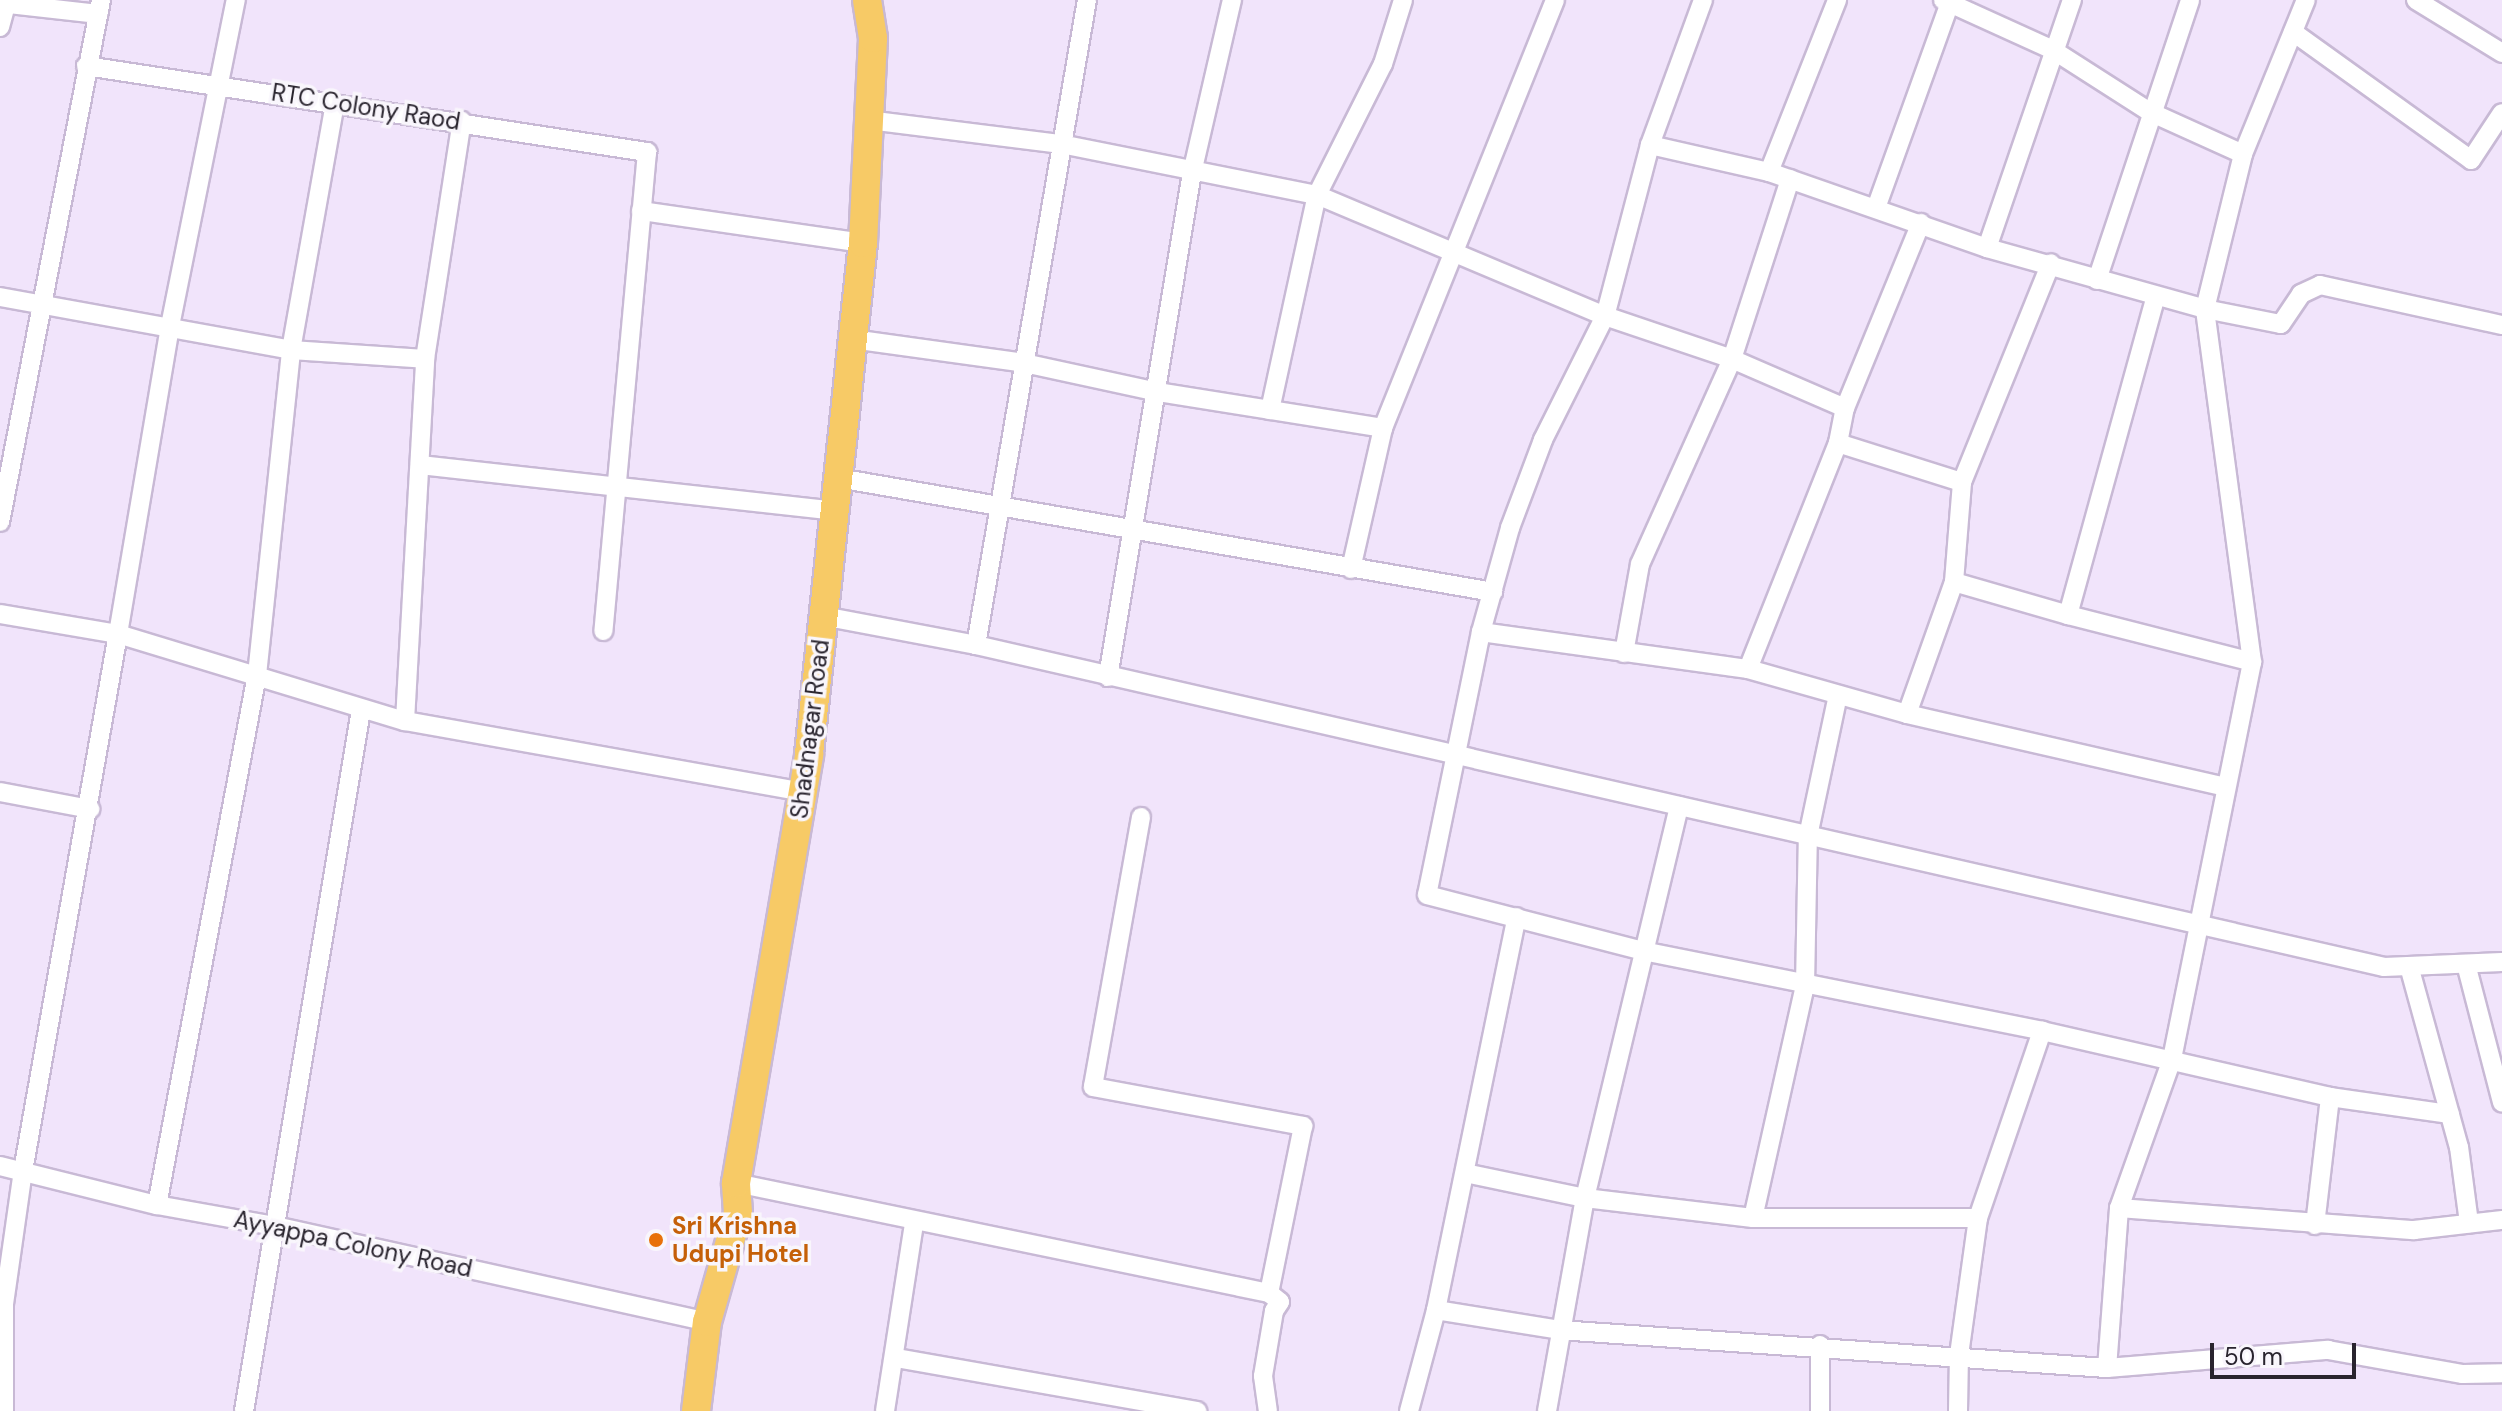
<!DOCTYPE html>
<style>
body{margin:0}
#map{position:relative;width:2502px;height:1411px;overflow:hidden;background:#f1e4fb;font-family:"DM Sans",sans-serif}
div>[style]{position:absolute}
.roads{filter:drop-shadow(2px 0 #c8b9d5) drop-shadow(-2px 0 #c8b9d5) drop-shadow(0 2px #c8b9d5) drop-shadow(0 -2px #c8b9d5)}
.street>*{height:18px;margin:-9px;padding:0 9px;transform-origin:9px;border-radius:9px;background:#fff}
.primary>*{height:28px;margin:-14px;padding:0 14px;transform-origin:14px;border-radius:14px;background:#f7ca66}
.dots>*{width:22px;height:22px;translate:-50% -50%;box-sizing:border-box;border:4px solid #f9f6fc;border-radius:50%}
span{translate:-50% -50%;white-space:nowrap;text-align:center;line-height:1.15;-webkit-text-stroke:7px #f9f6fc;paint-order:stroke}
.street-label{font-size:24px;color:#29242e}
.food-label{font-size:24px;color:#c56008;font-weight:700}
.left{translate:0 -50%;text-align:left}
.scale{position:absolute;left:2210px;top:1343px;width:146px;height:36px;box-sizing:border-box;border:4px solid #29242e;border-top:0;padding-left:10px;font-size:24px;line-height:28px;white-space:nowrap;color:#29242e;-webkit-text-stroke:6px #f9f6fc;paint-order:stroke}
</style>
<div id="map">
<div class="roads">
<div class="street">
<i style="left:1703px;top:0;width:154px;rotate:110.1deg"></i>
<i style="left:1650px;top:145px;width:177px;rotate:104.7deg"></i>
<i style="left:1605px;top:316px;width:139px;rotate:116.6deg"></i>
<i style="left:1543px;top:440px;width:94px;rotate:110.6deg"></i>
<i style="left:1510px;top:528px;width:108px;rotate:105.6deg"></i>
<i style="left:1481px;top:632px;width:268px;rotate:101.6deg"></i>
<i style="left:1427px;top:895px;width:228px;rotate:14.5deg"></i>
<i style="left:1648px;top:952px;width:402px;rotate:11.3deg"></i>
<i style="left:2042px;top:1031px;width:295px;rotate:12.9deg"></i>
<i style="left:1943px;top:0;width:121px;rotate:24.4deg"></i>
<i style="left:2053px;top:50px;width:115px;rotate:32.6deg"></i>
<i style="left:2150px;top:112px;width:102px;rotate:24.3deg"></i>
<i style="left:2416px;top:0;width:101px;rotate:31.6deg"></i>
<i style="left:0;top:3px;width:99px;rotate:6.4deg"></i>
<i style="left:0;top:27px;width:24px;rotate:-75deg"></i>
<i style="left:2293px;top:32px;width:219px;rotate:35.7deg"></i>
<i style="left:2471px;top:160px;width:56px;rotate:-56.6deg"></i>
<i style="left:86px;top:66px;width:568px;rotate:8.72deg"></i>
<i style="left:647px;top:152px;width:481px;rotate:95.2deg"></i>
<i style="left:868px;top:120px;width:194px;rotate:7.1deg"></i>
<i style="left:1061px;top:144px;width:261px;rotate:11.3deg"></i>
<i style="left:1317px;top:195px;width:312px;rotate:22.8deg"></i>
<i style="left:1605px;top:316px;width:134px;rotate:18.7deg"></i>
<i style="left:1732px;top:359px;width:123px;rotate:23.4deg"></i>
<i style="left:1650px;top:145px;width:122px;rotate:12.8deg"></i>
<i style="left:1769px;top:172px;width:231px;rotate:19.2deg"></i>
<i style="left:1987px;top:248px;width:226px;rotate:15.6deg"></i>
<i style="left:2205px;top:309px;width:77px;rotate:11.2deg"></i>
<i style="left:2281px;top:324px;width:36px;rotate:-56deg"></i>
<i style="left:2301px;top:294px;width:21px;rotate:-25deg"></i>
<i style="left:2320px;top:285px;width:186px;rotate:12.4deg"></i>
<i style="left:1769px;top:172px;width:185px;rotate:-68.4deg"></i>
<i style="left:1876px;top:208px;width:221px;rotate:-70.2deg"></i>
<i style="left:641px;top:211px;width:224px;rotate:8.2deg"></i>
<i style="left:1987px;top:248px;width:262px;rotate:-71.1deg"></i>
<i style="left:2097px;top:280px;width:295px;rotate:-71.6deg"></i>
<i style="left:0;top:297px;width:296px;rotate:10.3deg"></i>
<i style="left:291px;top:350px;width:134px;rotate:3.8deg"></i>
<i style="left:852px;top:339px;width:174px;rotate:7.9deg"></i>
<i style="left:1024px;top:363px;width:137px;rotate:12.2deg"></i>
<i style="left:1158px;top:392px;width:228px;rotate:9.1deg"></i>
<i style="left:1270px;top:410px;width:220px;rotate:-77.7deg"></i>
<i style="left:1317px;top:195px;width:147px;rotate:-63.3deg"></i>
<i style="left:1383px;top:64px;width:67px;rotate:-72.6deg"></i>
<i style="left:1838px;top:443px;width:130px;rotate:17.5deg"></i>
<i style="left:420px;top:465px;width:417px;rotate:6.3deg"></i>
<i style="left:838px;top:478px;width:665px;rotate:9.87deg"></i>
<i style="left:0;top:522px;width:532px;rotate:-79.05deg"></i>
<i style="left:1351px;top:569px;width:145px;rotate:-77.2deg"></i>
<i style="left:1383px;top:428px;width:461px;rotate:-68.1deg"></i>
<i style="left:1954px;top:582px;width:119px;rotate:16.1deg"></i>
<i style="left:2068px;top:615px;width:331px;rotate:-74.6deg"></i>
<i style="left:0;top:614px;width:120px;rotate:9.6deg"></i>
<i style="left:118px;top:634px;width:307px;rotate:-80.4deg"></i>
<i style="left:169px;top:331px;width:338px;rotate:-78.6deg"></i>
<i style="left:2068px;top:615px;width:190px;rotate:14.3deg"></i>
<i style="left:823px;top:616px;width:156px;rotate:10.7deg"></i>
<i style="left:976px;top:645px;width:1444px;rotate:12.88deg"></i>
<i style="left:2384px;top:967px;width:118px;rotate:-2.4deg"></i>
<i style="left:1481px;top:632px;width:270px;rotate:7.9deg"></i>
<i style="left:1748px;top:669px;width:165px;rotate:15.8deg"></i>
<i style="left:1907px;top:714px;width:326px;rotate:12.9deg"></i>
<i style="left:976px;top:645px;width:654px;rotate:-80.24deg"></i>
<i style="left:1624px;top:653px;width:90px;rotate:-79.8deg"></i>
<i style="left:1640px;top:564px;width:225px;rotate:-65.8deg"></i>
<i style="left:1732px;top:359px;width:189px;rotate:-72.1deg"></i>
<i style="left:1748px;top:669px;width:243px;rotate:-68.3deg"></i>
<i style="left:1838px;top:443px;width:36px;rotate:-79deg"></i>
<i style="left:1845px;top:408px;width:200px;rotate:-67.7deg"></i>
<i style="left:1108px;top:677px;width:511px;rotate:-80.54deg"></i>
<i style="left:1192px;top:173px;width:178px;rotate:-77deg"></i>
<i style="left:1907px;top:714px;width:140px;rotate:-70.4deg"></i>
<i style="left:1954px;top:582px;width:100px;rotate:-85.4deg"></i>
<i style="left:1962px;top:482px;width:236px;rotate:-67.9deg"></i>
<i style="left:405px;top:721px;width:363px;rotate:-86.8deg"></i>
<i style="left:425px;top:359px;width:241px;rotate:-81.2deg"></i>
<i style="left:0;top:792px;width:92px;rotate:10.7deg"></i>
<i style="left:1141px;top:817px;width:274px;rotate:100.1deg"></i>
<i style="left:1093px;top:1087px;width:214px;rotate:10.5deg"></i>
<i style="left:1303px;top:1126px;width:170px;rotate:101.5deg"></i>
<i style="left:2466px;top:964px;width:143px;rotate:75.4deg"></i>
<i style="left:2409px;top:966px;width:188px;rotate:74.6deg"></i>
<i style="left:2459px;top:1147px;width:77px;rotate:82.5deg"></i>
<i style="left:0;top:1166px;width:162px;rotate:14deg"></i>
<i style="left:157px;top:1205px;width:120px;rotate:10.1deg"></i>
<i style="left:275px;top:1226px;width:443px;rotate:12.5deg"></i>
<i style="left:1465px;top:1173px;width:123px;rotate:11.8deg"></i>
<i style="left:1585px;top:1198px;width:169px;rotate:6.8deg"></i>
<i style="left:1753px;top:1218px;width:238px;rotate:-77.4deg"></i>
<i style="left:1805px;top:986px;width:150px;rotate:-88.9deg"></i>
<i style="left:1808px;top:836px;width:144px;rotate:-78deg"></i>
<i style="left:736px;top:1183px;width:544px;rotate:11.66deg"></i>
<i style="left:1269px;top:1293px;width:14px;rotate:39deg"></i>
<i style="left:1280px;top:1302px;width:11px;rotate:124deg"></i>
<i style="left:1274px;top:1311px;width:66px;rotate:99.6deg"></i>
<i style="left:1263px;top:1376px;width:35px;rotate:82deg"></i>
<i style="left:157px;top:1205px;width:539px;rotate:-79.32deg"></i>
<i style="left:257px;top:675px;width:327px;rotate:-84deg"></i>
<i style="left:291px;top:350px;width:250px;rotate:-79.9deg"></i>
<i style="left:2119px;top:1208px;width:296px;rotate:4.3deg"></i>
<i style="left:2414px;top:1230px;width:89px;rotate:-6.5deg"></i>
<i style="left:1753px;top:1218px;width:225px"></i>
<i style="left:2315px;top:1225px;width:129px;rotate:-83.3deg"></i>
<i style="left:2330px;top:1097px;width:121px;rotate:8.1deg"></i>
<i style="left:1436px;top:1310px;width:125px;rotate:9.2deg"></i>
<i style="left:1559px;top:1330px;width:549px;rotate:3.97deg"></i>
<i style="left:2107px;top:1368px;width:160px;rotate:-85.7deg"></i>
<i style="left:2119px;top:1208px;width:158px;rotate:-70.4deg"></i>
<i style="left:2172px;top:1059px;width:405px;rotate:-78.6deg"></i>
<i style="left:2252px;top:662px;width:356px;rotate:-97.6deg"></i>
<i style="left:2205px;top:309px;width:160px;rotate:-76.2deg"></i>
<i style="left:2243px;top:154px;width:166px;rotate:-67.8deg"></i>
<i style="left:896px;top:1358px;width:306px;rotate:10deg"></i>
<i style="left:2107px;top:1368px;width:222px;rotate:-4.7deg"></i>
<i style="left:2328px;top:1350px;width:137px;rotate:10.1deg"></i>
<i style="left:2463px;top:1374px;width:39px;rotate:-1deg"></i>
<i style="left:4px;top:1411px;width:107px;rotate:-90deg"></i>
<i style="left:4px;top:1304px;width:134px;rotate:-81.9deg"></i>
<i style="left:23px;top:1171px;width:545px;rotate:-79.97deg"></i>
<i style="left:118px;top:634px;width:300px;rotate:16.9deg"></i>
<i style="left:405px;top:721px;width:404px;rotate:10.1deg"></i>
<i style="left:244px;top:1411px;width:711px;rotate:-80.52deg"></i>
<i style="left:885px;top:1411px;width:190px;rotate:-81.2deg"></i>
<i style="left:1409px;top:1411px;width:105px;rotate:-75deg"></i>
<i style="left:1436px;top:1310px;width:401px;rotate:-78.4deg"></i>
<i style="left:1547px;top:1411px;width:216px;rotate:-79.9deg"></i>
<i style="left:1585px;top:1198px;width:403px;rotate:-76.5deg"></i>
<i style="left:1820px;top:1411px;width:66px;rotate:-90deg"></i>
<i style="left:1958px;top:1411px;width:56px;rotate:-89deg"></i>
<i style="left:1959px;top:1355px;width:138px;rotate:-82.1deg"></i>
<i style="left:1978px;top:1218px;width:198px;rotate:-71.1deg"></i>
</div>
<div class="primary">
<i style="left:696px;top:1411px;width:90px;rotate:-83deg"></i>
<i style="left:707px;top:1322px;width:113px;rotate:-74.1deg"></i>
<i style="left:738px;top:1213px;width:30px;rotate:-94deg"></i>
<i style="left:736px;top:1183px;width:435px;rotate:-80.3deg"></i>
<i style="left:809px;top:754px;width:514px;rotate:-83.97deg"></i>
<i style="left:863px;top:243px;width:205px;rotate:-87.2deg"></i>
<i style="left:873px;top:38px;width:38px;rotate:-99deg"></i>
</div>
</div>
<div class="dots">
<i style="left:656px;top:1240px;background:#e8710a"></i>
</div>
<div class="street-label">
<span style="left:366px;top:107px;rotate:9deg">RTC Colony Raod</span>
<span style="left:810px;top:729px;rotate:-83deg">Shadnagar Road</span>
<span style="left:353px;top:1244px;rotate:12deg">Ayyappa Colony Road</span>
</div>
<div class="food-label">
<span class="left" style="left:672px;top:1240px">Sri Krishna<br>Udupi Hotel</span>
</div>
<div class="scale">50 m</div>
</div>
